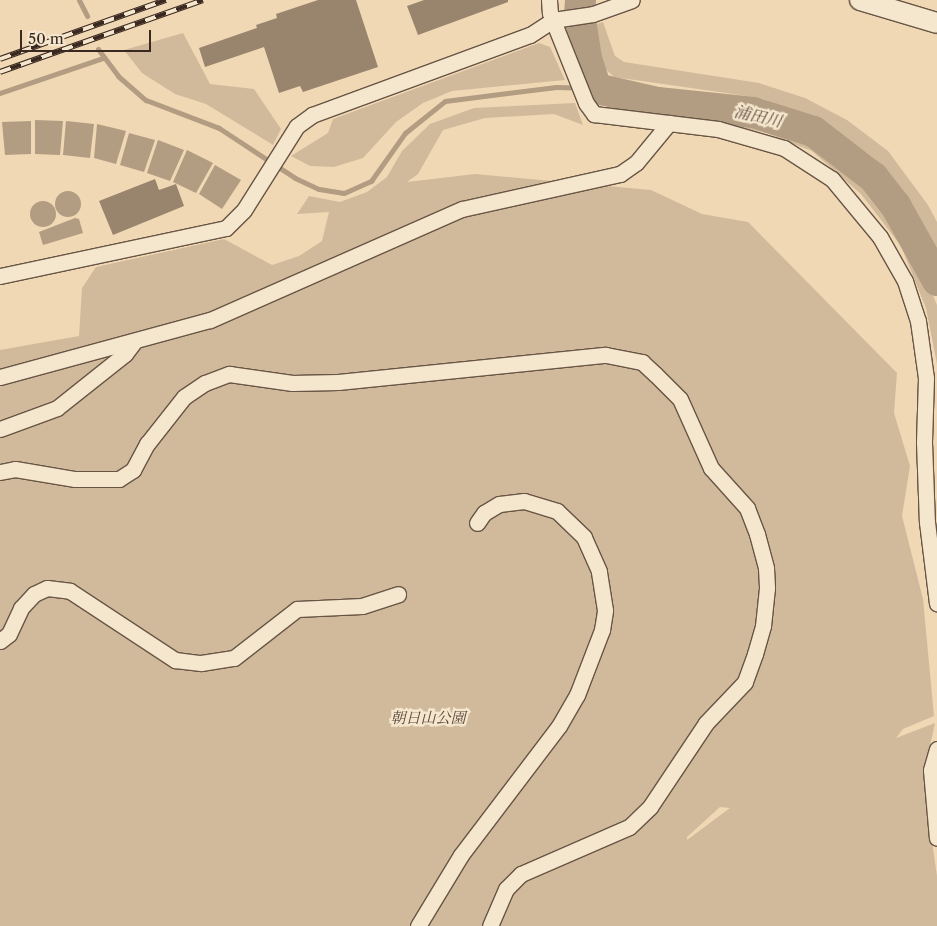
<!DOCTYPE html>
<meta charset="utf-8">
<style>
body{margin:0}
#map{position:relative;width:937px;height:926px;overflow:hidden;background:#f0d8b4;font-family:"Libre Caslon Text","Noto Serif JP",serif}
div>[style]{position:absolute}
.green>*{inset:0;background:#d1ba9b}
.water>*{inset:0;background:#b29c82}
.round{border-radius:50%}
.stream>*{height:5px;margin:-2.5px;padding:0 2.5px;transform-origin:2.5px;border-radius:2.5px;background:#b29c82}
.river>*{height:31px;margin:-15.5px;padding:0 15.5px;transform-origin:15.5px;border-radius:15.5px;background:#b29c82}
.building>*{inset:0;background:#99846d}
.roads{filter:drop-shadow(1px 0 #685545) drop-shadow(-1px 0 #685545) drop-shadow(0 1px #685545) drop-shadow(0 -1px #685545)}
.street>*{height:15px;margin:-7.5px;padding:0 7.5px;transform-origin:7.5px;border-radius:7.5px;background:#f5e6ce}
.secondary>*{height:20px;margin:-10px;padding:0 10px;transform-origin:10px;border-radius:10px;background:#f5e6ce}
.rail>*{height:5.5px;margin-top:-2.75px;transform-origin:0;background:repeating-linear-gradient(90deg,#f5e6ce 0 11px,#3a2920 0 22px);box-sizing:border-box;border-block:1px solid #3a2920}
span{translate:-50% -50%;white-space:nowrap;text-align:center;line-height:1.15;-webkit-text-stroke:5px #f5e6ce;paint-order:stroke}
.park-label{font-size:15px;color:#584639;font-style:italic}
.water-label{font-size:16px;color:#5e4c3d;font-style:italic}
.scale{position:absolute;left:20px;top:30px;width:131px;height:22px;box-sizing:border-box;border:2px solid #3a2920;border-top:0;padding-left:6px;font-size:15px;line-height:18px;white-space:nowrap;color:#3a2920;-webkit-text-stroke:4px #f5e6ce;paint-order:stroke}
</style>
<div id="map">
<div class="green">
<i style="clip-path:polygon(603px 22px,615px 56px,624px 62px,759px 83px,805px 98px,847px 120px,888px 151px,928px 205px,937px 222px,937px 254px,910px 204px,875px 159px,826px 123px,761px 98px,614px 77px,601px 65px,593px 25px)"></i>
<i style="clip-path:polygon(183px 33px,210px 84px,254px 89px,281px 129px,273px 145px,206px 104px,175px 94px,142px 73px,124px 50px)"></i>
<i style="clip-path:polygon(539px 43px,550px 47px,565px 80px,452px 91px,423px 103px,396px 122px,363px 158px,334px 167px,310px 166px,291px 156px,328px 133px,333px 119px)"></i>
<i style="clip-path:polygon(591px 92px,629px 104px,758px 119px,812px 140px,875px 192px,924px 274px,937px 305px,937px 364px,926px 308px,901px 246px,861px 194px,812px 151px,766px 133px,696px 118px,598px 104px)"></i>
<i style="clip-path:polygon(evenodd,575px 103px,583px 125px,554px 114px,485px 118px,443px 130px,418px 174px,407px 182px,475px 174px,651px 190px,702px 214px,748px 222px,897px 373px,894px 413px,910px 466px,902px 516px,923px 599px,934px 716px,903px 729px,896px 738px,935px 723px,926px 764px,925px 794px,937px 876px,937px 926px,0 926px,0 350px,79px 336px,82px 288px,96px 267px,224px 239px,272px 265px,299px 256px,322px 241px,329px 212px,297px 214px,309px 196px,340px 202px,367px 192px,387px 177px,402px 151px,430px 124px,474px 108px,575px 103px,720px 807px,730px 808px,687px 840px,687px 837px,720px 807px)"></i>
</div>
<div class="water">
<i style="clip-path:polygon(35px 120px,63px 121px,60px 155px,35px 154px)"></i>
<i style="clip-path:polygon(31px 121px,31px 154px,5px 155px,2px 122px)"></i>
<i style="clip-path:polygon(66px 121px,94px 124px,90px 158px,63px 155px)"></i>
<i style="clip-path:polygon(97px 124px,126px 131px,116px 164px,94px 158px)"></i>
<i style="clip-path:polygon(129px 133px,155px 140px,144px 172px,120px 165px)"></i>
<i style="clip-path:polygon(158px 140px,184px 150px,170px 181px,147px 173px)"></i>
<i style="clip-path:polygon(187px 150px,213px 163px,196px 193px,173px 182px)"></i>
<i style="clip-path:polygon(215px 165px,241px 180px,222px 209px,199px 194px)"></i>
<i class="round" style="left:55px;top:191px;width:26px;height:26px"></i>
<i class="round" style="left:30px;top:201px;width:26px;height:26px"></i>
<i style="clip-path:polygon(75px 218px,79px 219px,83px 233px,43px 245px,39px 232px)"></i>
</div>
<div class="stream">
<i style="left:79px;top:0;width:18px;rotate:63deg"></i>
<i style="left:98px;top:49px;width:34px;rotate:53deg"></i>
<i style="left:118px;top:76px;width:37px;rotate:41deg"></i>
<i style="left:146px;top:100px;width:78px;rotate:21deg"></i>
<i style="left:219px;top:128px;width:91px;rotate:33.3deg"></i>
<i style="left:295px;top:178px;width:26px;rotate:25deg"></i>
<i style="left:319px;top:189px;width:25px;rotate:9deg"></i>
<i style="left:344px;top:193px;width:30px;rotate:-24deg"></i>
<i style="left:371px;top:181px;width:59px;rotate:-54.7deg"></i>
<i style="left:405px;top:133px;width:51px;rotate:-38.7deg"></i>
<i style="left:445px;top:101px;width:112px;rotate:-7.2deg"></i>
<i style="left:556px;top:87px;width:40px;rotate:1.4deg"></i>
<i style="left:0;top:93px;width:109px;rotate:-18.8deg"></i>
</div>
<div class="river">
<i style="left:580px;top:0;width:13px;rotate:94deg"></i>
<i style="left:579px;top:13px;width:46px;rotate:81.2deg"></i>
<i style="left:586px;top:58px;width:32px;rotate:72deg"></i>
<i style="left:596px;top:88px;width:63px;rotate:12.9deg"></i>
<i style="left:657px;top:102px;width:97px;rotate:5.9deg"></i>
<i style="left:753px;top:112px;width:63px;rotate:17.6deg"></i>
<i style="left:813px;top:131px;width:76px;rotate:37.5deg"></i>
<i style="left:873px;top:177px;width:36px;rotate:52deg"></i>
<i style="left:895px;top:205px;width:86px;rotate:60.8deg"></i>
</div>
<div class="building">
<i style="clip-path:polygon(318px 0,356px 0,378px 67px,303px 92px,300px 86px,279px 93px,264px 47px,205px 67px,199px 48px,257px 28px,256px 25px,277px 18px,276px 14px)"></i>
<i style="clip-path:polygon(424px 0,508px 0,508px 2px,418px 35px,407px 6px)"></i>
<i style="clip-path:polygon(155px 179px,159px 190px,176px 184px,184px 206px,113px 235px,99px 201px)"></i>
</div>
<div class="roads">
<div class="street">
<i style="left:549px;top:0;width:13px;rotate:86deg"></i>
<i style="left:550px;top:13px;width:97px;rotate:68.2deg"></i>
<i style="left:586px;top:103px;width:14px;rotate:54deg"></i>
<i style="left:594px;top:114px;width:125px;rotate:6.9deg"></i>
<i style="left:718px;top:129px;width:69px;rotate:16.1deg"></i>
<i style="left:784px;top:148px;width:57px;rotate:32.9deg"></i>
<i style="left:832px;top:179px;width:75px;rotate:50.4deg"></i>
<i style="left:880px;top:237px;width:51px;rotate:60.4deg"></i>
<i style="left:905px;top:281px;width:42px;rotate:72deg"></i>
<i style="left:918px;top:321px;width:58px;rotate:82deg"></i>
<i style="left:926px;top:378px;width:64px;rotate:91.8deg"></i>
<i style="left:924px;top:442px;width:80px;rotate:87.9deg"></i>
<i style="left:927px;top:522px;width:82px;rotate:83deg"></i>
<i style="left:0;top:276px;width:231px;rotate:-12deg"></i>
<i style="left:226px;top:228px;width:25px;rotate:-45deg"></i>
<i style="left:244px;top:210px;width:99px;rotate:-57.8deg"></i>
<i style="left:297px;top:126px;width:19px;rotate:-36deg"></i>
<i style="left:312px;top:115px;width:232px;rotate:-20.2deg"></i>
<i style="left:530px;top:35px;width:27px;rotate:-33deg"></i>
<i style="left:553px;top:20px;width:40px;rotate:-8.5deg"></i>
<i style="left:593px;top:14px;width:41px;rotate:-19.7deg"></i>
<i style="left:0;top:377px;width:218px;rotate:-15.2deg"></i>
<i style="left:210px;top:320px;width:275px;rotate:-23.8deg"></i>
<i style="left:462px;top:209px;width:162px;rotate:-12.5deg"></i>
<i style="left:620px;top:174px;width:19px;rotate:-35deg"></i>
<i style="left:636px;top:163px;width:52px;rotate:-50.5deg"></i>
<i style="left:0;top:429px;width:61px;rotate:-20.2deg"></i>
<i style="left:57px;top:408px;width:87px;rotate:-38.5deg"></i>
<i style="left:125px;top:354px;width:15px;rotate:-53deg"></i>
<i style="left:0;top:472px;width:15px;rotate:-11deg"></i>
<i style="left:15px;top:469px;width:61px;rotate:9.5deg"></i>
<i style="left:75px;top:479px;width:44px"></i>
<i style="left:119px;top:479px;width:17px;rotate:-33deg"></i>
<i style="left:133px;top:470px;width:30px;rotate:-62deg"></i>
<i style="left:147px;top:444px;width:60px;rotate:-51.8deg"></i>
<i style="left:184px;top:397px;width:25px;rotate:-34deg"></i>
<i style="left:205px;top:383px;width:26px;rotate:-21deg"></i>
<i style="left:229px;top:374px;width:64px;rotate:8.1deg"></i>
<i style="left:292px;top:383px;width:46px;rotate:-1.2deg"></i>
<i style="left:338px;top:382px;width:269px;rotate:-5.8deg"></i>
<i style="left:606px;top:355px;width:37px;rotate:11deg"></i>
<i style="left:642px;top:362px;width:18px;rotate:43deg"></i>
<i style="left:655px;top:374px;width:35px;rotate:45deg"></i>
<i style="left:680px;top:399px;width:76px;rotate:65.8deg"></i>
<i style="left:711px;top:468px;width:54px;rotate:48deg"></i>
<i style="left:747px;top:508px;width:28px;rotate:69deg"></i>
<i style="left:757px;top:534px;width:35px;rotate:75deg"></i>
<i style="left:766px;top:568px;width:20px;rotate:87deg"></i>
<i style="left:767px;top:588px;width:38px;rotate:96deg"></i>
<i style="left:763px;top:626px;width:29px;rotate:106deg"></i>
<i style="left:755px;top:654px;width:30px;rotate:110deg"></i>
<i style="left:745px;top:682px;width:57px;rotate:133.6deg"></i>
<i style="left:706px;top:723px;width:101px;rotate:123.7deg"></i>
<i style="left:650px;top:807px;width:29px;rotate:136deg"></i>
<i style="left:629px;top:827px;width:118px;rotate:156.5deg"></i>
<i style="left:521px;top:874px;width:21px;rotate:135deg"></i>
<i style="left:506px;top:889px;width:40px;rotate:113.4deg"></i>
<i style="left:0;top:641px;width:11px;rotate:-38deg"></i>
<i style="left:9px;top:634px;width:29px;rotate:-65deg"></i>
<i style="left:21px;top:608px;width:19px;rotate:-47deg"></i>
<i style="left:34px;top:594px;width:14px;rotate:-25deg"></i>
<i style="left:47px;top:588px;width:23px;rotate:7deg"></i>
<i style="left:70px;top:591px;width:126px;rotate:33.3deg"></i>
<i style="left:175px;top:660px;width:26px;rotate:7deg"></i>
<i style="left:201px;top:663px;width:33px;rotate:-9deg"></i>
<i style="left:234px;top:658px;width:80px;rotate:-37.9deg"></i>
<i style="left:297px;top:609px;width:65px;rotate:-2.6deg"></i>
<i style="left:362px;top:606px;width:38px;rotate:-18deg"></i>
<i style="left:937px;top:749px;width:22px;rotate:106deg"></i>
<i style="left:931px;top:770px;width:68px;rotate:85deg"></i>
<i style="left:418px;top:926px;width:83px;rotate:-58.8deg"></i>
<i style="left:461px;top:855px;width:162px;rotate:-52.8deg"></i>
<i style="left:559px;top:726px;width:36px;rotate:-60deg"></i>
<i style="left:577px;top:695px;width:70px;rotate:-69deg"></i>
<i style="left:602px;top:630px;width:20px;rotate:-81deg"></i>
<i style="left:605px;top:610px;width:39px;rotate:-99deg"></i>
<i style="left:599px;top:571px;width:37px;rotate:-114deg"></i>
<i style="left:584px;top:537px;width:37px;rotate:-136deg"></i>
<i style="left:557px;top:511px;width:34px;rotate:-163deg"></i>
<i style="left:524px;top:501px;width:25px;rotate:173deg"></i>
<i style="left:499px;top:504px;width:17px;rotate:149deg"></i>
<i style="left:484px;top:513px;width:12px;rotate:125deg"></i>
</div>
<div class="secondary">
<i style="left:860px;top:0;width:80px;rotate:16.6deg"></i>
</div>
</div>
<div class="rail">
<i style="left:0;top:59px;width:176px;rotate:-19.6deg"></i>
<i style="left:0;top:72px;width:215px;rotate:-19.5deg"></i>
</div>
<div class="park-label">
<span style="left:428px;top:718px">朝日山公園</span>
</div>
<div class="water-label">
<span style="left:758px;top:116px;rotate:13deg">浦田川</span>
</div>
<div class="scale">50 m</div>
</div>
